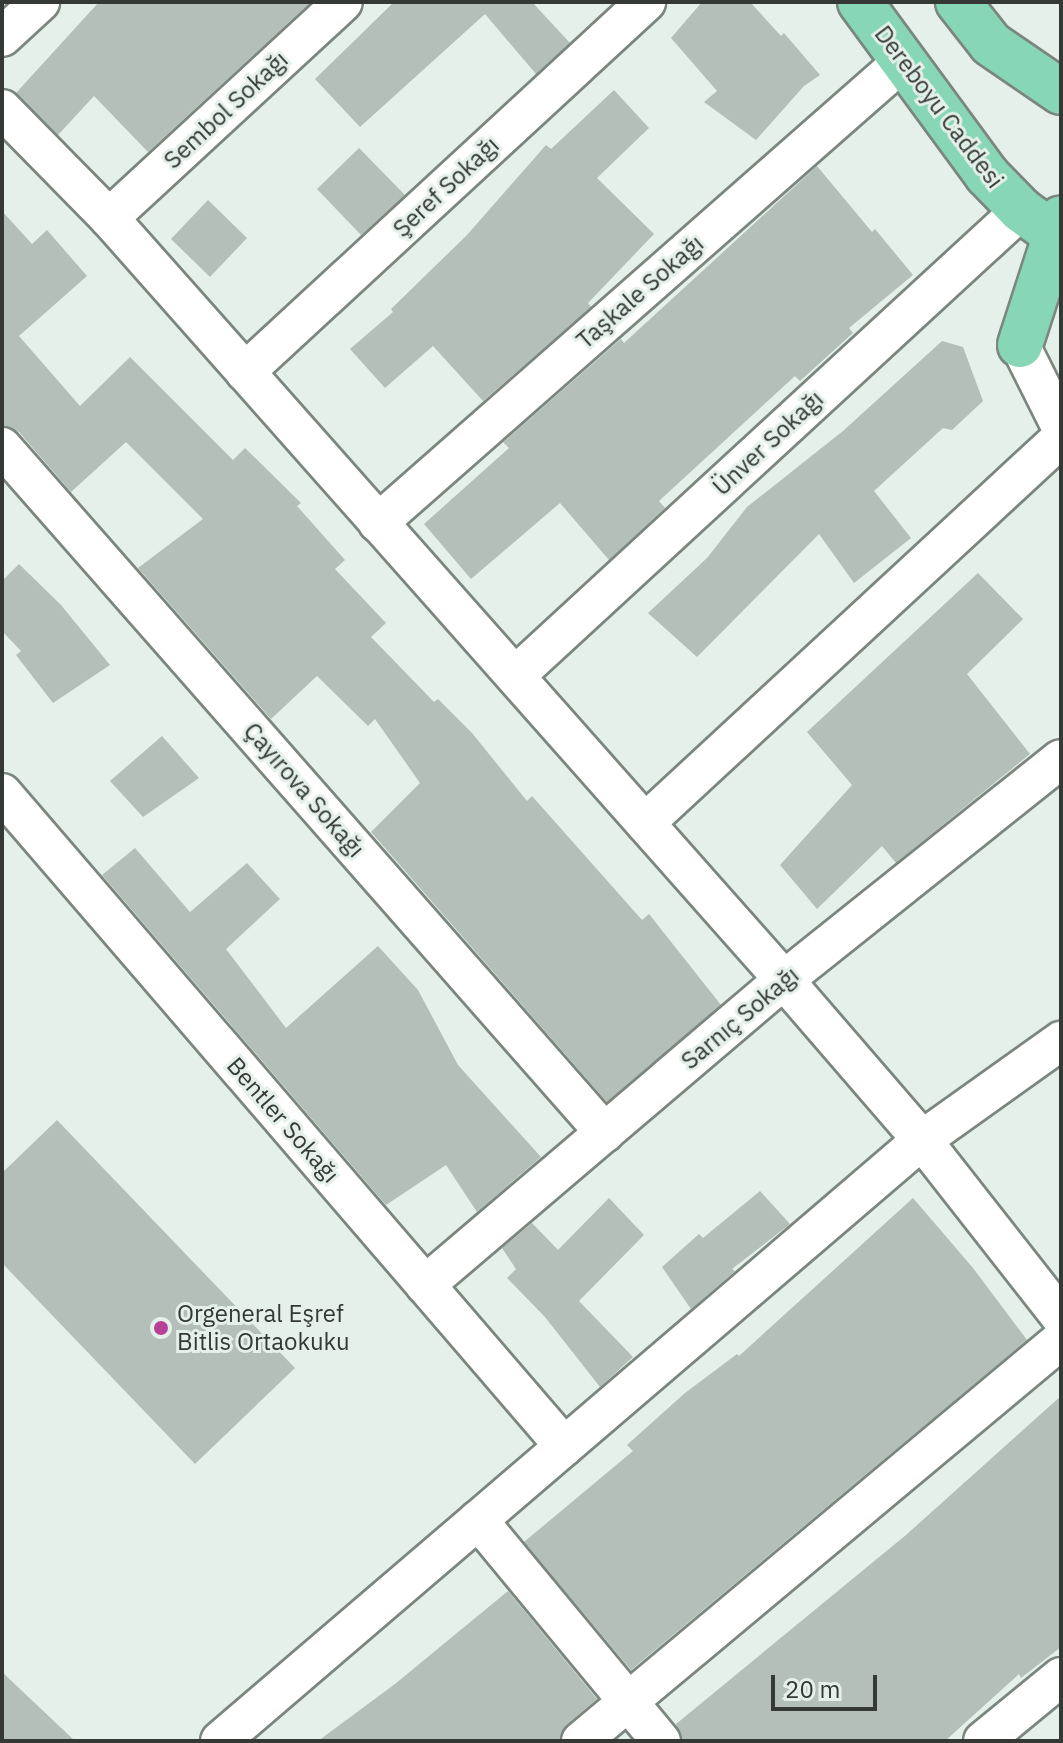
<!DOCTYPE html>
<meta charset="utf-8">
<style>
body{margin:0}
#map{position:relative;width:1063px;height:1743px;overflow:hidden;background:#e4f0e9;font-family:"IBM Plex Sans",sans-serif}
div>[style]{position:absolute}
.building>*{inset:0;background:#b3bfb8}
.roads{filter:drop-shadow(2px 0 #7b867f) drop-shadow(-2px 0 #7b867f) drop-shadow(0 2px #7b867f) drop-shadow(0 -2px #7b867f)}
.minor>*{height:38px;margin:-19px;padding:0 19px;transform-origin:19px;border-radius:19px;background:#fff}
.major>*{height:44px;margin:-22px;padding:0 22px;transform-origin:22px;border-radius:22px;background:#87d6b5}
.dots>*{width:22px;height:22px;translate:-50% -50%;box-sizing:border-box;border:4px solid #e4f0e9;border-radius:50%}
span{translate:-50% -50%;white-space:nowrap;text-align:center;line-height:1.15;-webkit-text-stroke:6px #e4f0e9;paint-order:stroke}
.street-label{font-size:24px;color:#343936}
.poi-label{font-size:24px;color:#343936}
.left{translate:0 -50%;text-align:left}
.frame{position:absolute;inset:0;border:4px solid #343936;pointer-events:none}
.scale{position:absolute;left:771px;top:1675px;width:106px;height:36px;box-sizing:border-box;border:4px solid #343936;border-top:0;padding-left:10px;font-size:24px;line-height:28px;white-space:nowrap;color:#343936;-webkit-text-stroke:6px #e4f0e9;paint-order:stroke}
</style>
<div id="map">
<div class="building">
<i style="clip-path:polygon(99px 2px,311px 2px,148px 152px,94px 96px,58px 135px,16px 93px)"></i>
<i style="clip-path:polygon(394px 2px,532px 2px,570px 43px,536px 74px,485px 14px,360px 127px,315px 79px)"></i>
<i style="clip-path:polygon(702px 2px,750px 2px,781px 36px,784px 33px,820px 75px,804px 86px,756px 140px,704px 102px,717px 91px,671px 38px)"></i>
<i style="clip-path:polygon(614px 90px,649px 128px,597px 178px,654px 234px,588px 303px,591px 307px,483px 401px,433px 346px,385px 388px,350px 349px,393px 312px,391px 309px,467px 235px,546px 145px,551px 149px)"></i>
<i style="clip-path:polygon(359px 148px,405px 195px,361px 235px,317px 189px)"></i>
<i style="clip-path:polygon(817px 166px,872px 232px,875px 229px,913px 275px,849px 328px,853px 333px,800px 381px,795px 376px,659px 501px,665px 508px,609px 560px,560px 503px,471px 579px,424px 524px,509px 448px,503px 442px,507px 439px,621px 339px,624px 343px)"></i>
<i style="clip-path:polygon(208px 200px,247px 238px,210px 277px,171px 239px)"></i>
<i style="clip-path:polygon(2px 211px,32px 244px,47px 230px,87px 276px,19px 336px,80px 406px,130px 357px,233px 460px,245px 448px,301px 503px,297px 506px,345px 560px,335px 569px,386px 623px,371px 637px,434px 702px,438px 699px,472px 733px,527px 801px,532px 796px,642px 920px,649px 914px,721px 1005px,607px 1102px,371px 832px,420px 783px,375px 719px,368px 726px,317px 676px,271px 719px,138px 568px,203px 519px,126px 442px,71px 492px,19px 432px,2px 425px)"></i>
<i style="clip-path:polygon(942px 341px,963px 347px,983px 401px,952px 430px,943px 428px,874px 491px,911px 538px,854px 583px,819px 534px,697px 657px,648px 613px,707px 558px,747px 507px,843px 431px)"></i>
<i style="clip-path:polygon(19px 564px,61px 605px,110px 665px,53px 703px,16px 655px,21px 651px,2px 631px,2px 581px)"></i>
<i style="clip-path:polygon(978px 573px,1023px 619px,967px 674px,1030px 754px,896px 863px,882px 846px,817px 909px,780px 865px,852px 785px,807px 732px)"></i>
<i style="clip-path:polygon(162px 736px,199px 778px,143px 817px,110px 781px)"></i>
<i style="clip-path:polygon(135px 848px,190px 912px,247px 863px,280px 899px,226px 949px,286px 1028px,378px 946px,418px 990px,458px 1065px,541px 1157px,477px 1212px,446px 1165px,386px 1205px,102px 875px)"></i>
<i style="clip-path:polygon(57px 1120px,295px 1368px,195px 1464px,2px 1263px,2px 1173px)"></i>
<i style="clip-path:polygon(760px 1191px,790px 1224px,732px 1269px,735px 1271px,691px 1309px,662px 1267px,699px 1234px,703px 1238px)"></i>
<i style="clip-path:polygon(609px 1198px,644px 1235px,579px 1301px,633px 1357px,600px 1387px,545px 1317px,507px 1278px,516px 1269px,502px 1248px,532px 1223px,558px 1250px)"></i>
<i style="clip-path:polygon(913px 1198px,973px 1268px,1027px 1340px,631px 1670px,524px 1542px,633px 1451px,627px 1445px,685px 1393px,737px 1354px,739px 1356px)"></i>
<i style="clip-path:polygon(1061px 1396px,1061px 1647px,1021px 1678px,1019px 1674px,945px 1741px,682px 1741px,676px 1724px,906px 1535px)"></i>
<i style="clip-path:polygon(508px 1591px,597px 1699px,566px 1725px,560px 1741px,318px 1741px,395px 1684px)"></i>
<i style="clip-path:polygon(2px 1672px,75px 1741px,2px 1741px)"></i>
</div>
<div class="roads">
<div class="minor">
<i style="left:2px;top:37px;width:52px;rotate:-42.6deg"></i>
<i style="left:2px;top:109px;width:153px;rotate:45.5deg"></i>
<i style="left:109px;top:218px;width:1018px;rotate:48.46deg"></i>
<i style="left:784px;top:980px;width:211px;rotate:49.2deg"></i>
<i style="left:922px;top:1140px;width:225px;rotate:51.9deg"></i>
<i style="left:109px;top:218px;width:318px;rotate:-42.7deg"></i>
<i style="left:1020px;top:345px;width:92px;rotate:63.4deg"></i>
<i style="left:245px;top:372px;width:546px;rotate:-42.7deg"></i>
<i style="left:2px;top:447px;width:913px;rotate:48.68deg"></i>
<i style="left:378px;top:523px;width:698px;rotate:-41.34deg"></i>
<i style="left:515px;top:676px;width:688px;rotate:-42.64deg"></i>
<i style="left:2px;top:793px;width:862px;rotate:49.28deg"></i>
<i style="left:645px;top:823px;width:567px;rotate:-42.78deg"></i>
<i style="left:425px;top:1285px;width:471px;rotate:-40.4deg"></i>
<i style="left:784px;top:980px;width:354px;rotate:-38.6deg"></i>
<i style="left:478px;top:1520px;width:287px;rotate:50.4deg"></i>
<i style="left:220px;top:1741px;width:924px;rotate:-40.57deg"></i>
<i style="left:922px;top:1140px;width:171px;rotate:-35.5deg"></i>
<i style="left:581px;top:1741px;width:625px;rotate:-39.88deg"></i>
<i style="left:983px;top:1741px;width:101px;rotate:-39.4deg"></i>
</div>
<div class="major">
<i style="left:860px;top:2px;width:215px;rotate:53.7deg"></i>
<i style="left:987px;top:175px;width:49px;rotate:45.8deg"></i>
<i style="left:1021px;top:210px;width:49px;rotate:35.9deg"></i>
<i style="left:958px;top:2px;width:53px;rotate:51.8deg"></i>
<i style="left:991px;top:44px;width:85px;rotate:34.4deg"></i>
<i style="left:1020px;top:345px;width:133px;rotate:-72.1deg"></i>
</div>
</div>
<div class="dots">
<i style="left:161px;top:1328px;background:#b84197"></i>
</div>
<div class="street-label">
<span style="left:939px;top:107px;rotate:53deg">Dereboyu Caddesi</span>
<span style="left:226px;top:110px;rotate:-43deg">Sembol Sokağı</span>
<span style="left:446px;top:187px;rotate:-43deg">Şeref Sokağı</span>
<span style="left:640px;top:292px;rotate:-41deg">Taşkale Sokağı</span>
<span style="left:768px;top:443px;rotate:-43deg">Ünver Sokağı</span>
<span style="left:304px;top:790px;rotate:49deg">Çayırova Sokağı</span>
<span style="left:740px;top:1018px;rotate:-40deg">Sarnıç Sokağı</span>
<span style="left:283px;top:1120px;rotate:49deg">Bentler Sokağı</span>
</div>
<div class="poi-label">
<span class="left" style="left:177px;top:1328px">Orgeneral Eşref<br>Bitlis Ortaokuku</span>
</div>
<div class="frame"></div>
<div class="scale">20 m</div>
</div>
